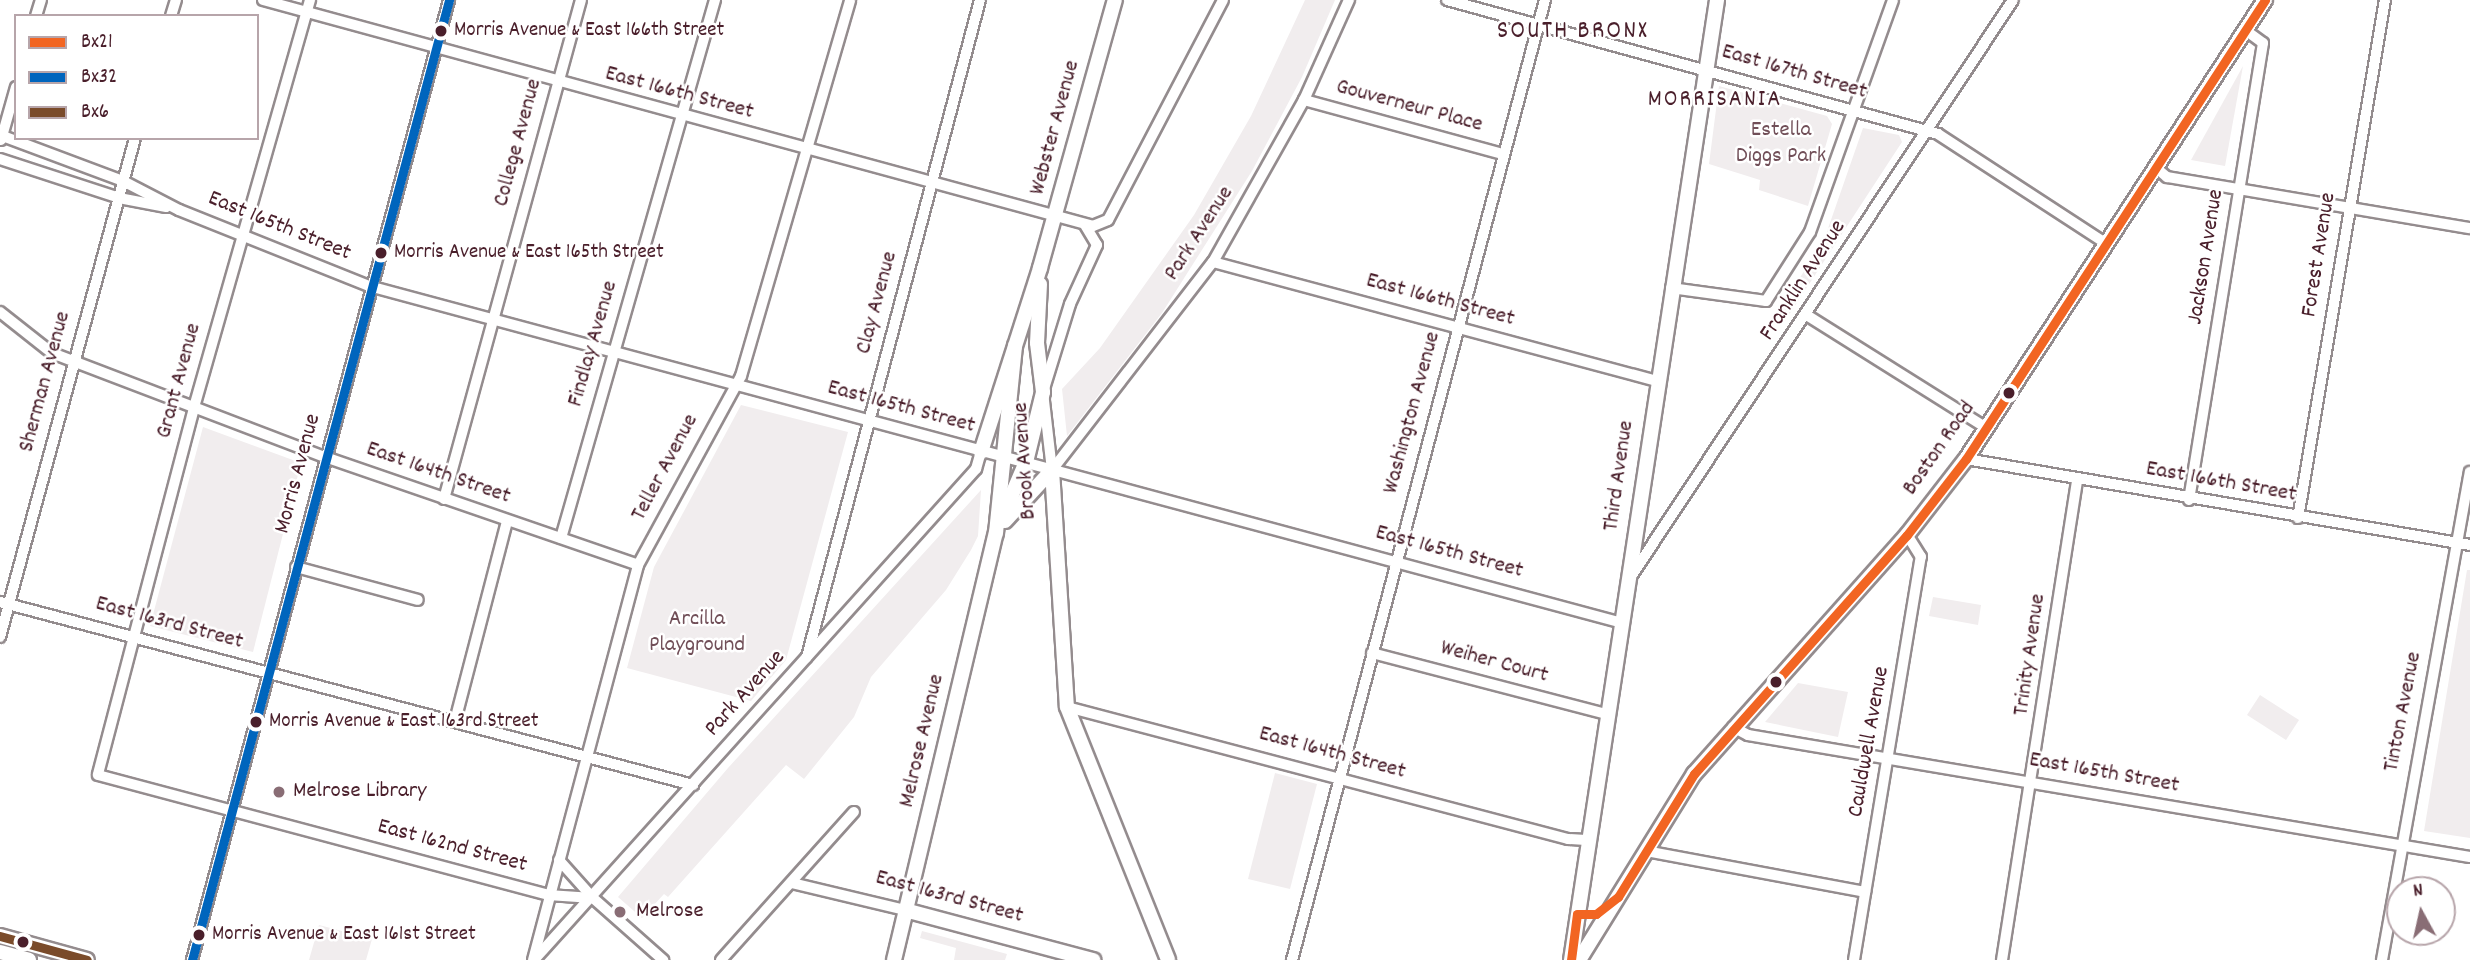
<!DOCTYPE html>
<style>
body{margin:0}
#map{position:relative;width:2470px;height:960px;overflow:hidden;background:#fff;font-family:Dekko,sans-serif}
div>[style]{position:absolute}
.built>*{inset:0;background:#f1edee}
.roads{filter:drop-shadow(2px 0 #948c8e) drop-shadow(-2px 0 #948c8e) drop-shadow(0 2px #948c8e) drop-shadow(0 -2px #948c8e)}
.minor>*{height:10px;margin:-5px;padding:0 5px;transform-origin:5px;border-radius:5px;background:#fff}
.major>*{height:14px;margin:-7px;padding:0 7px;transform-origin:7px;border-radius:7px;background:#fff}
.bus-1>*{height:9px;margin:-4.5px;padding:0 4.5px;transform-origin:4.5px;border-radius:4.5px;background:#f26522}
.bus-2>*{height:9px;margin:-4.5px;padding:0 4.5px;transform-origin:4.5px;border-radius:4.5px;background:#0065bd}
.bus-3>*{height:9px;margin:-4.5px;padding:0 4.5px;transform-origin:4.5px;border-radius:4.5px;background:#7a4b2a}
.dots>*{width:19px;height:19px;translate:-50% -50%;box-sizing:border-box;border:4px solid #fff;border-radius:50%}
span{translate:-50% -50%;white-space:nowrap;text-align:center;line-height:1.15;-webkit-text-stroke:5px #fff;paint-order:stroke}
.bus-label{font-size:21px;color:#4a1f2b}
.left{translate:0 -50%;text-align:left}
.street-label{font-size:23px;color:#4a1f2b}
.park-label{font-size:23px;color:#714f58}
.poi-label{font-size:23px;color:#4a1f2b}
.neighbourhood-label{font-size:24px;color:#4a1f2b;letter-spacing:2px}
.quarter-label{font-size:26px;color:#4a1f2b;letter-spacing:2px}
.legend{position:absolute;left:14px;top:14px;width:245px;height:126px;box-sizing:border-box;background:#fff;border:2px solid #b7a5aa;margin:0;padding:9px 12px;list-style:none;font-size:21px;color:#4a1f2b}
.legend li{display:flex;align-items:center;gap:14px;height:35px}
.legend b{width:35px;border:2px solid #b7a5aa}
.north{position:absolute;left:2386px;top:876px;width:70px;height:70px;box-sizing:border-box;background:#fff;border:2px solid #b7a5aa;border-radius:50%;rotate:352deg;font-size:19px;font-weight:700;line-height:28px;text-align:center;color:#4a1f2b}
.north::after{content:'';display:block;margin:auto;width:24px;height:32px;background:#896d75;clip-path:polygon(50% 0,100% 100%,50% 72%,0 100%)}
</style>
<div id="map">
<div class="built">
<i style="clip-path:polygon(1305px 0,1335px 0,1302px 77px,1252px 171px,1162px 313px,1067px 436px,1062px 389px,1100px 348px,1194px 215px,1251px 116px)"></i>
<i style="clip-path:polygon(2243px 66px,2225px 166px,2191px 160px)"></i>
<i style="clip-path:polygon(1719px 86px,1827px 116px,1832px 124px,1808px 206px,1759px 190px,1760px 180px,1709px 164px)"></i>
<i style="clip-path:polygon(1863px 128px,1899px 135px,1902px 142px,1785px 321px,1776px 315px,1824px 240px)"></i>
<i style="clip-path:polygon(741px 405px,848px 432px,786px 660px,751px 701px,627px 668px,654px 567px)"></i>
<i style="clip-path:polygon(203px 427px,301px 463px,253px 652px,150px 626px)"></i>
<i style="clip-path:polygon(981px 490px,978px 536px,971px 550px,946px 590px,871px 677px,854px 717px,804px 779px,786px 765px,668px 897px,664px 894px,642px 918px,618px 897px,728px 768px)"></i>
<i style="clip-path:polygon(2467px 570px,2470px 570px,2470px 838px,2424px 831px)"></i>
<i style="clip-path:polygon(1933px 597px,1981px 605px,1978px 625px,1929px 616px)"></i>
<i style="clip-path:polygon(1798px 683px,1848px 692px,1838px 737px,1765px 722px)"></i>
<i style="clip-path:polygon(2260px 695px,2299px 720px,2286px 740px,2247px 715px)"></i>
<i style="clip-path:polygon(1275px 773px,1317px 784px,1290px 889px,1248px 879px)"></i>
<i style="clip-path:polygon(319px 925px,372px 939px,366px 960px,309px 960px)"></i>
<i style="clip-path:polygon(922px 931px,1007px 954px,1005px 960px,954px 960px,956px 948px,920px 938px)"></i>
</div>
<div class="roads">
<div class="minor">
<i style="left:263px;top:0;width:860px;rotate:15.23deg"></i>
<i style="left:1093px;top:226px;width:16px;rotate:-22deg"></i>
<i style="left:1108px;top:220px;width:248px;rotate:-62.4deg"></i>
<i style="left:310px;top:0;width:424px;rotate:105.9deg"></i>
<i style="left:194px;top:408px;width:379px;rotate:104.7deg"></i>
<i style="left:98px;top:775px;width:466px;rotate:14.9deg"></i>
<i style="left:548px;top:895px;width:45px;rotate:3.8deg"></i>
<i style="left:1447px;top:0;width:509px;rotate:15.26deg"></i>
<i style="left:1938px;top:134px;width:199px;rotate:33.1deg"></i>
<i style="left:36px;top:16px;width:17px;rotate:-73deg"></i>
<i style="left:171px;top:16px;width:17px;rotate:-73deg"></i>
<i style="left:1304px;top:100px;width:206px;rotate:15.2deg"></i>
<i style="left:0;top:135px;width:131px;rotate:20.5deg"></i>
<i style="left:123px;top:181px;width:63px;rotate:27.4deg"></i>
<i style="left:179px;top:210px;width:205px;rotate:21.8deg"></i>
<i style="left:369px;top:286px;width:1294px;rotate:15.05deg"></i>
<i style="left:1px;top:140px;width:55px;rotate:-74.2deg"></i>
<i style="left:0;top:159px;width:125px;rotate:18.1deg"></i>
<i style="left:119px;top:198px;width:48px;rotate:10.8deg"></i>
<i style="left:2155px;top:167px;width:16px;rotate:40deg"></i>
<i style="left:2167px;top:177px;width:307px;rotate:9.6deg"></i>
<i style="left:1213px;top:262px;width:460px;rotate:15deg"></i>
<i style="left:1671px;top:288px;width:96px;rotate:7.8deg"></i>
<i style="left:1766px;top:301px;width:82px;rotate:-57.5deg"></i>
<i style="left:1810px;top:232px;width:246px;rotate:-70.3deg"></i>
<i style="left:0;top:312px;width:66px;rotate:38.3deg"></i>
<i style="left:52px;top:353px;width:292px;rotate:20.9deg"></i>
<i style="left:325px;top:457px;width:331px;rotate:19deg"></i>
<i style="left:1808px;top:316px;width:209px;rotate:32.1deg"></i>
<i style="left:1966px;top:459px;width:511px;rotate:9.68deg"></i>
<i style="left:1052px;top:470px;width:263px;rotate:-52.3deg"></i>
<i style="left:1213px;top:262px;width:186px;rotate:-60.7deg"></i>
<i style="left:1304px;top:100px;width:110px;rotate:-65.8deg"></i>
<i style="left:1052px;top:470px;width:79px;rotate:-96.6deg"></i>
<i style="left:1043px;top:392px;width:92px;rotate:-72.9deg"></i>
<i style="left:1070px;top:304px;width:65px;rotate:-65.4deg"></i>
<i style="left:1097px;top:245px;width:23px;rotate:-121deg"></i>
<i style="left:444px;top:499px;width:517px;rotate:-74.65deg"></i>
<i style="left:2189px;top:500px;width:463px;rotate:-80.8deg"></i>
<i style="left:2263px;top:43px;width:22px;rotate:-144deg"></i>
<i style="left:2298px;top:518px;width:525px;rotate:-80.47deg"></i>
<i style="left:561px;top:538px;width:560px;rotate:-74.03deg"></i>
<i style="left:296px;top:567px;width:126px;rotate:15.1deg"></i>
<i style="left:1630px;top:578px;width:693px;rotate:-56.47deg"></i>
<i style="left:0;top:602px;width:717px;rotate:14.79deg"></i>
<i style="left:0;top:637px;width:517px;rotate:-74.86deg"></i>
<i style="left:1372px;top:653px;width:242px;rotate:14.6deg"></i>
<i style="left:807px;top:657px;width:679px;rotate:-75.25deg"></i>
<i style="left:1067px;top:707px;width:518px;rotate:14.76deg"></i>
<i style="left:1568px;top:839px;width:18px;rotate:3deg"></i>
<i style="left:455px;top:721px;width:207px;rotate:-75.4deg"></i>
<i style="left:1733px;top:727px;width:17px;rotate:28deg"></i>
<i style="left:1748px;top:735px;width:732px;rotate:9.59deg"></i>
<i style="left:1646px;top:851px;width:223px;rotate:10.6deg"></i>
<i style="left:559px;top:860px;width:51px;rotate:48.2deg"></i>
<i style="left:593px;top:898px;width:94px;rotate:41.5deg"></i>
<i style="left:792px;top:883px;width:116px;rotate:13.4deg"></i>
<i style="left:192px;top:960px;width:994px;rotate:-75.01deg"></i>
<i style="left:533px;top:960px;width:409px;rotate:-75.1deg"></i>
<i style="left:638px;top:565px;width:215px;rotate:-61.4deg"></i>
<i style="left:741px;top:376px;width:391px;rotate:-73.8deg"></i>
<i style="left:534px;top:960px;width:661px;rotate:-48.01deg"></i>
<i style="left:976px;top:469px;width:18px;rotate:-74deg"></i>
<i style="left:721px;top:960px;width:199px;rotate:-48.1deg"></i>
<i style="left:1292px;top:960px;width:993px;rotate:-75.24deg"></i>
<i style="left:1854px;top:960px;width:409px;rotate:-80.6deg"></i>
<i style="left:1921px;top:557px;width:26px;rotate:-122deg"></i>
<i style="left:2002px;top:960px;width:487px;rotate:-81.1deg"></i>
<i style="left:2382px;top:960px;width:496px;rotate:-79.8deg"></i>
</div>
<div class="major">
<i style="left:981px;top:452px;width:193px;rotate:-72.2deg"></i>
<i style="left:1040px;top:268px;width:278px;rotate:-74.4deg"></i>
<i style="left:1052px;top:470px;width:237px;rotate:86.4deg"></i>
<i style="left:1067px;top:707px;width:272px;rotate:68.2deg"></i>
<i style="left:1005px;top:521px;width:69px;rotate:-47.3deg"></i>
<i style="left:1000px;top:522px;width:65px;rotate:-66.6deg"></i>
<i style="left:1026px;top:462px;width:72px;rotate:-76.3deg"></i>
<i style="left:1043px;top:392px;width:49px;rotate:-97deg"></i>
<i style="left:1037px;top:343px;width:59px;rotate:-87.1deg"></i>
<i style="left:905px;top:910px;width:195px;rotate:14.9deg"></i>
<i style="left:0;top:936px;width:90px;rotate:15.4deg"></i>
<i style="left:0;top:952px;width:30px;rotate:15deg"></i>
<i style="left:894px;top:960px;width:439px;rotate:-76.6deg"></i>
<i style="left:996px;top:533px;width:188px;rotate:-84.2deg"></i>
<i style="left:1571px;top:960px;width:971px;rotate:-81.35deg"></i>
<i style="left:1579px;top:960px;width:219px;rotate:-58.3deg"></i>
<i style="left:1694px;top:774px;width:320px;rotate:-48.3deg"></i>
<i style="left:1907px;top:535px;width:96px;rotate:-52.2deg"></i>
<i style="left:1966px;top:459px;width:548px;rotate:-56.92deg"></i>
</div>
</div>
<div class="bus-1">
<i style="left:1571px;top:960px;width:46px;rotate:-82.6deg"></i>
<i style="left:1577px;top:914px;width:19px"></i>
<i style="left:1596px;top:914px;width:28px;rotate:-38deg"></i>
<i style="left:1618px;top:897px;width:145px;rotate:-58.3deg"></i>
<i style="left:1694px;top:774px;width:320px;rotate:-48.3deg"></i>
<i style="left:1907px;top:535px;width:96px;rotate:-52.2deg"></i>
<i style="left:1966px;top:459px;width:548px;rotate:-56.92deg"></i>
</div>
<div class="bus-2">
<i style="left:192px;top:960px;width:994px;rotate:-75.01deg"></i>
</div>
<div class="bus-3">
<i style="left:0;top:936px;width:90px;rotate:15.4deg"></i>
</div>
<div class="dots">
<i style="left:441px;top:31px;background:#4a1f2b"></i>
<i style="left:381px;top:253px;background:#4a1f2b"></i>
<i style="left:2009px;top:393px;background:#4a1f2b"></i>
<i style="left:1776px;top:682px;background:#4a1f2b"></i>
<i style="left:256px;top:722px;background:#4a1f2b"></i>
<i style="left:279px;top:792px;background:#896d75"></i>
<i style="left:620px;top:912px;background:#896d75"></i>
<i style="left:199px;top:935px;background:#4a1f2b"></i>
<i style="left:23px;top:942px;background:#4a1f2b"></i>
</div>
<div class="bus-label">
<span class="left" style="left:454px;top:31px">Morris Avenue &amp; East 166th Street</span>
<span class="left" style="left:394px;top:253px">Morris Avenue &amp; East 165th Street</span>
<span class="left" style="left:269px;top:722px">Morris Avenue &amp; East 163rd Street</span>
<span class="left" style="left:212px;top:935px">Morris Avenue &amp; East 161st Street</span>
</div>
<div class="street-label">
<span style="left:1794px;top:73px;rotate:16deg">East 167th Street</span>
<span style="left:679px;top:94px;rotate:15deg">East 166th Street</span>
<span style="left:1409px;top:107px;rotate:15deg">Gouverneur Place</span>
<span style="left:1056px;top:128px;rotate:-75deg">Webster Avenue</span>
<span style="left:519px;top:143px;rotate:-75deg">College Avenue</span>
<span style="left:279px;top:227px;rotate:22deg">East 165th Street</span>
<span style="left:1200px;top:234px;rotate:-57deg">Park Avenue</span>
<span style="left:2320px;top:255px;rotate:-81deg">Forest Avenue</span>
<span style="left:2207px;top:257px;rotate:-81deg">Jackson Avenue</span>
<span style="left:1804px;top:281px;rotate:-57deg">Franklin Avenue</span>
<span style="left:1440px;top:301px;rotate:15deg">East 166th Street</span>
<span style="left:878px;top:303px;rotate:-75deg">Clay Avenue</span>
<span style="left:594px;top:344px;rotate:-74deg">Findlay Avenue</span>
<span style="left:180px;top:381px;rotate:-75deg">Grant Avenue</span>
<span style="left:46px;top:382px;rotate:-75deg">Sherman Avenue</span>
<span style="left:901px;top:408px;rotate:15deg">East 165th Street</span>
<span style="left:1413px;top:413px;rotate:-75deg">Washington Avenue</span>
<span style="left:1940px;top:449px;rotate:-55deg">Boston Road</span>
<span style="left:1026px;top:461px;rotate:-94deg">Brook Avenue</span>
<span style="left:666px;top:468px;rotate:-62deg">Teller Avenue</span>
<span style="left:299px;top:474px;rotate:-75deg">Morris Avenue</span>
<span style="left:438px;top:474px;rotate:19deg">East 164th Street</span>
<span style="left:1620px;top:476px;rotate:-82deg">Third Avenue</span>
<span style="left:2221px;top:483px;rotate:10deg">East 166th Street</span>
<span style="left:1449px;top:553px;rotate:15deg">East 165th Street</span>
<span style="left:169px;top:624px;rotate:15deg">East 163rd Street</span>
<span style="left:2031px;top:655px;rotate:-82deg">Trinity Avenue</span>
<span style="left:1494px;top:663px;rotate:15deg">Weiher Court</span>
<span style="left:746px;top:694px;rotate:-48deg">Park Avenue</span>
<span style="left:2404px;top:712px;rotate:-79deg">Tinton Avenue</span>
<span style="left:923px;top:741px;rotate:-77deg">Melrose Avenue</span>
<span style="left:1870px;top:742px;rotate:-80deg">Cauldwell Avenue</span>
<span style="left:1332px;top:754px;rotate:15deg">East 164th Street</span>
<span style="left:2104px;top:774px;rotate:10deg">East 165th Street</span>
<span style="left:452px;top:847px;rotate:15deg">East 162nd Street</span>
<span style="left:949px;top:898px;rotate:15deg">East 163rd Street</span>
</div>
<div class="park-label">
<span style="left:1781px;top:144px">Estella<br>Diggs Park</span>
<span style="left:697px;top:633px">Arcilla<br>Playground</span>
</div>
<div class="poi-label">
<span class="left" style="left:293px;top:792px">Melrose Library</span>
<span class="left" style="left:636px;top:912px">Melrose</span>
</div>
<div class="neighbourhood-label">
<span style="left:1715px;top:101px">MORRISANIA</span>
</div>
<div class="quarter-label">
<span style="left:1573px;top:32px">SOUTH BRONX</span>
</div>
<ul class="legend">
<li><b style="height:9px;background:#f26522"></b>Bx21</li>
<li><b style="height:9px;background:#0065bd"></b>Bx32</li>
<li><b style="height:9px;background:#7a4b2a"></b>Bx6</li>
</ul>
<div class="north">N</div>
</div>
